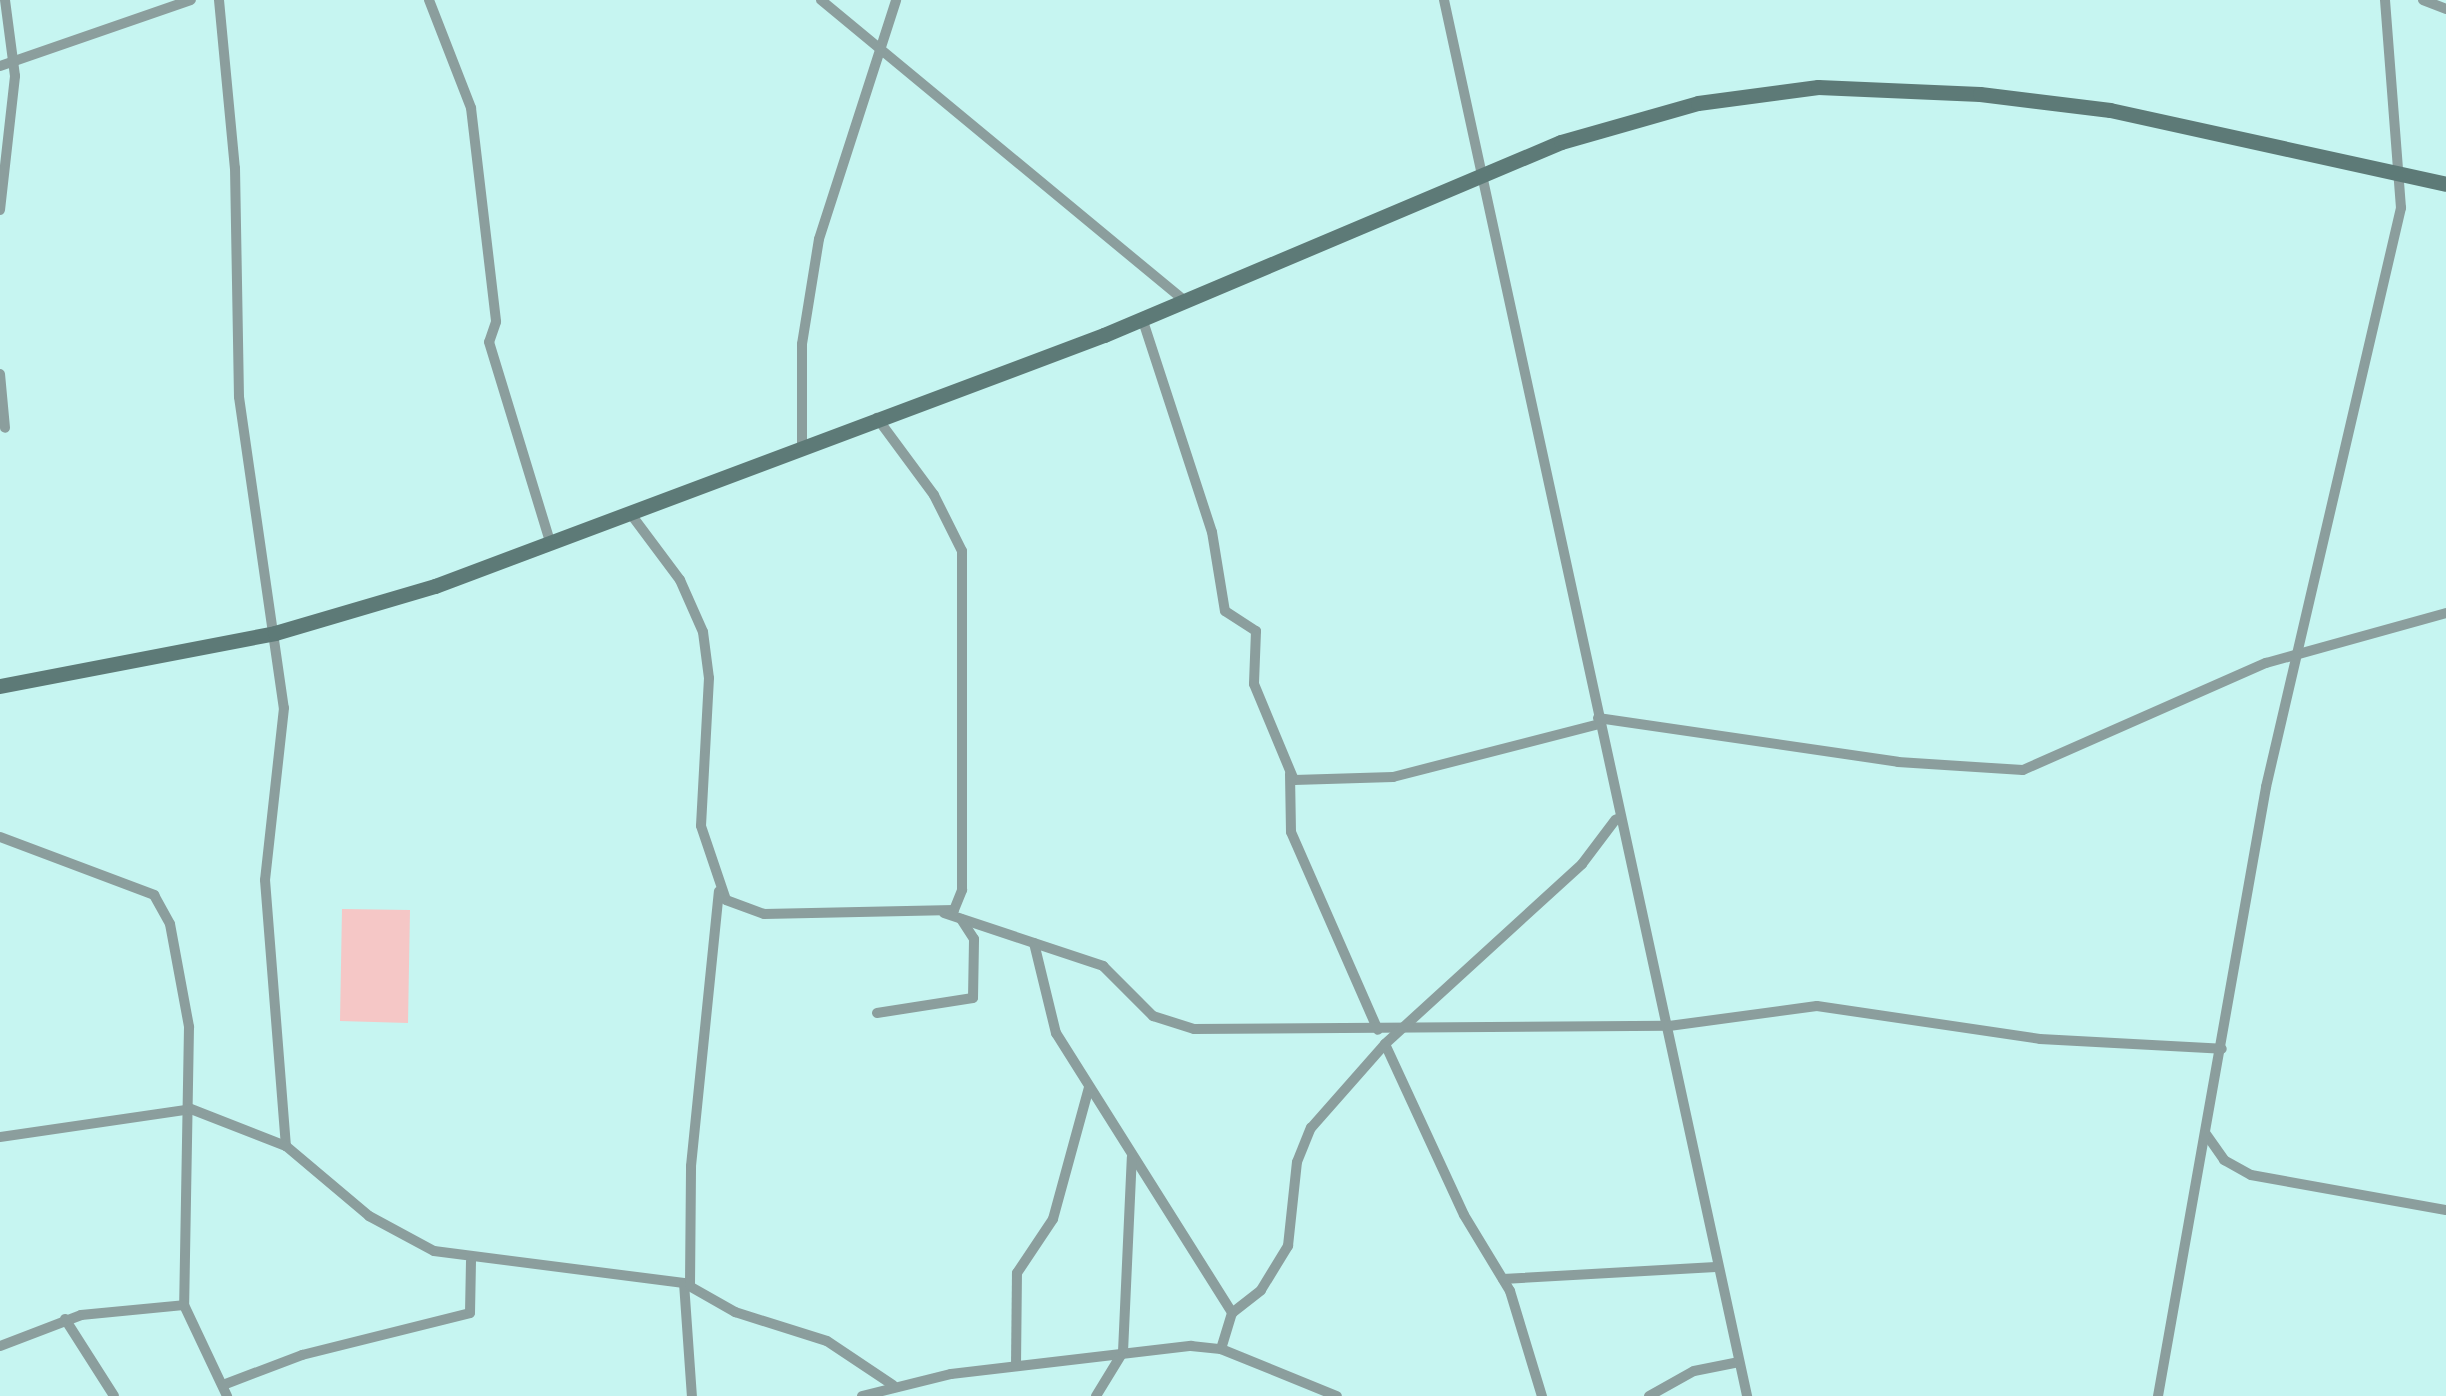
<!DOCTYPE html>
<style>
body{margin:0}
#map{position:relative;width:2446px;height:1396px;overflow:hidden;background:#c6f5f1;font-family:"Nunito Sans",sans-serif}
div>[style]{position:absolute}
.green>*{inset:0;background:#f5c7c6}
.street>*{height:10px;margin:-5px;padding:0 5px;transform-origin:5px;border-radius:5px;background:#8b9e9d}
.secondary>*{height:15px;margin:-7.5px;padding:0 7.5px;transform-origin:7.5px;border-radius:7.5px;background:#5d7a77}
span{translate:-50% -50%;white-space:nowrap;text-align:center;line-height:1.15;-webkit-text-stroke:9px #fff;paint-order:stroke}
</style>
<div id="map">
<div class="green">
<i style="clip-path:polygon(342px 909px,410px 910px,408px 1023px,340px 1021px)"></i>
</div>
<div class="street">
<i style="left:219px;top:0;width:169px;rotate:84.6deg"></i>
<i style="left:235px;top:168px;width:229px;rotate:89deg"></i>
<i style="left:239px;top:397px;width:314px;rotate:81.8deg"></i>
<i style="left:284px;top:708px;width:173px;rotate:96.3deg"></i>
<i style="left:265px;top:880px;width:267px;rotate:85.5deg"></i>
<i style="left:429px;top:0;width:116px;rotate:68.7deg"></i>
<i style="left:471px;top:108px;width:215px;rotate:83.3deg"></i>
<i style="left:496px;top:322px;width:21px;rotate:109deg"></i>
<i style="left:489px;top:342px;width:212px;rotate:73deg"></i>
<i style="left:821px;top:0;width:471px;rotate:39.6deg"></i>
<i style="left:1444px;top:0;width:1429px;rotate:77.75deg"></i>
<i style="left:2423px;top:0;width:25px;rotate:21deg"></i>
<i style="left:0;top:66px;width:202px;rotate:-19.1deg"></i>
<i style="left:0;top:210px;width:135px;rotate:-83.6deg"></i>
<i style="left:15px;top:76px;width:77px;rotate:-97.5deg"></i>
<i style="left:1142px;top:318px;width:225px;rotate:71.9deg"></i>
<i style="left:1212px;top:532px;width:80px;rotate:80.7deg"></i>
<i style="left:1225px;top:611px;width:37px;rotate:33deg"></i>
<i style="left:1256px;top:631px;width:53px;rotate:92.2deg"></i>
<i style="left:1254px;top:684px;width:104px;rotate:67.4deg"></i>
<i style="left:1294px;top:780px;width:99px;rotate:-1.7deg"></i>
<i style="left:1393px;top:777px;width:213px;rotate:-14.4deg"></i>
<i style="left:0;top:374px;width:54px;rotate:84.7deg"></i>
<i style="left:802px;top:444px;width:100px;rotate:-90deg"></i>
<i style="left:802px;top:344px;width:106px;rotate:-80.8deg"></i>
<i style="left:819px;top:239px;width:251px;rotate:-72.1deg"></i>
<i style="left:630px;top:513px;width:84px;rotate:53.3deg"></i>
<i style="left:680px;top:580px;width:57px;rotate:66.1deg"></i>
<i style="left:703px;top:632px;width:46px;rotate:82.6deg"></i>
<i style="left:709px;top:678px;width:148px;rotate:93.1deg"></i>
<i style="left:701px;top:826px;width:78px;rotate:71.3deg"></i>
<i style="left:726px;top:900px;width:40px;rotate:20.2deg"></i>
<i style="left:764px;top:914px;width:190px;rotate:-1.2deg"></i>
<i style="left:954px;top:910px;width:22px;rotate:-68deg"></i>
<i style="left:962px;top:890px;width:339px;rotate:-90deg"></i>
<i style="left:962px;top:551px;width:63px;rotate:-116.6deg"></i>
<i style="left:934px;top:495px;width:96px;rotate:-126.5deg"></i>
<i style="left:1598px;top:718px;width:303px;rotate:8.3deg"></i>
<i style="left:1898px;top:762px;width:125px;rotate:3.7deg"></i>
<i style="left:2023px;top:770px;width:266px;rotate:-23.8deg"></i>
<i style="left:2266px;top:663px;width:187px;rotate:-15.5deg"></i>
<i style="left:1290px;top:774px;width:58px;rotate:89deg"></i>
<i style="left:1291px;top:832px;width:216px;rotate:66.3deg"></i>
<i style="left:0;top:837px;width:165px;rotate:20.6deg"></i>
<i style="left:154px;top:895px;width:33px;rotate:61deg"></i>
<i style="left:170px;top:924px;width:105px;rotate:79.5deg"></i>
<i style="left:189px;top:1027px;width:278px;rotate:91deg"></i>
<i style="left:184px;top:1305px;width:101px;rotate:64.7deg"></i>
<i style="left:944px;top:913px;width:168px;rotate:18.4deg"></i>
<i style="left:1103px;top:966px;width:71px;rotate:45deg"></i>
<i style="left:1153px;top:1016px;width:43px;rotate:17.6deg"></i>
<i style="left:1194px;top:1029px;width:475px;rotate:-0.4deg"></i>
<i style="left:1669px;top:1026px;width:149px;rotate:-7.7deg"></i>
<i style="left:1817px;top:1006px;width:225px;rotate:8.4deg"></i>
<i style="left:2040px;top:1039px;width:182px;rotate:3.1deg"></i>
<i style="left:1034px;top:943px;width:93px;rotate:76.3deg"></i>
<i style="left:1056px;top:1033px;width:331px;rotate:57.8deg"></i>
<i style="left:877px;top:1013px;width:97px;rotate:-8.9deg"></i>
<i style="left:973px;top:998px;width:59px;rotate:-89deg"></i>
<i style="left:974px;top:939px;width:24px;rotate:-123deg"></i>
<i style="left:1385px;top:1044px;width:188px;rotate:65.2deg"></i>
<i style="left:1464px;top:1215px;width:89px;rotate:58.8deg"></i>
<i style="left:1510px;top:1291px;width:110px;rotate:73.1deg"></i>
<i style="left:2206px;top:1134px;width:32px;rotate:55deg"></i>
<i style="left:2224px;top:1160px;width:31px;rotate:29deg"></i>
<i style="left:2251px;top:1175px;width:198px;rotate:10.2deg"></i>
<i style="left:0;top:1137px;width:193px;rotate:-8.3deg"></i>
<i style="left:191px;top:1109px;width:102px;rotate:21.3deg"></i>
<i style="left:286px;top:1146px;width:109px;rotate:40.1deg"></i>
<i style="left:369px;top:1216px;width:74px;rotate:28.3deg"></i>
<i style="left:434px;top:1251px;width:252px;rotate:7.3deg"></i>
<i style="left:684px;top:1283px;width:59px;rotate:29.6deg"></i>
<i style="left:735px;top:1312px;width:96px;rotate:17.5deg"></i>
<i style="left:827px;top:1341px;width:79px;rotate:33.7deg"></i>
<i style="left:1503px;top:1279px;width:213px;rotate:-3.2deg"></i>
<i style="left:684px;top:1283px;width:113px;rotate:86deg"></i>
<i style="left:690px;top:1285px;width:119px;rotate:-89.5deg"></i>
<i style="left:691px;top:1166px;width:276px;rotate:-84.2deg"></i>
<i style="left:65px;top:1319px;width:91px;rotate:57.5deg"></i>
<i style="left:0;top:1346px;width:87px;rotate:-20.9deg"></i>
<i style="left:81px;top:1315px;width:103px;rotate:-5.5deg"></i>
<i style="left:1221px;top:1349px;width:38px;rotate:-73deg"></i>
<i style="left:1232px;top:1313px;width:37px;rotate:-38deg"></i>
<i style="left:1261px;top:1290px;width:52px;rotate:-58.5deg"></i>
<i style="left:1288px;top:1246px;width:84px;rotate:-83.9deg"></i>
<i style="left:1297px;top:1162px;width:37px;rotate:-68deg"></i>
<i style="left:1311px;top:1128px;width:112px;rotate:-48.6deg"></i>
<i style="left:1385px;top:1044px;width:267px;rotate:-42.4deg"></i>
<i style="left:1582px;top:864px;width:56px;rotate:-52.9deg"></i>
<i style="left:1016px;top:1366px;width:93px;rotate:-89.4deg"></i>
<i style="left:1017px;top:1273px;width:65px;rotate:-56.3deg"></i>
<i style="left:1053px;top:1219px;width:137px;rotate:-74.7deg"></i>
<i style="left:223px;top:1385px;width:85px;rotate:-20.8deg"></i>
<i style="left:302px;top:1355px;width:173px;rotate:-14deg"></i>
<i style="left:470px;top:1313px;width:52px;rotate:-88.9deg"></i>
<i style="left:862px;top:1396px;width:92px;rotate:-13.9deg"></i>
<i style="left:951px;top:1374px;width:242px;rotate:-6.7deg"></i>
<i style="left:1191px;top:1346px;width:30px;rotate:6deg"></i>
<i style="left:1221px;top:1349px;width:125px;rotate:22.1deg"></i>
<i style="left:1096px;top:1396px;width:52px;rotate:-58.5deg"></i>
<i style="left:1123px;top:1352px;width:195px;rotate:-87.4deg"></i>
<i style="left:1649px;top:1396px;width:51px;rotate:-29.1deg"></i>
<i style="left:1694px;top:1371px;width:46px;rotate:-11.3deg"></i>
<i style="left:2158px;top:1396px;width:619px;rotate:-79.94deg"></i>
<i style="left:2266px;top:787px;width:595px;rotate:-76.88deg"></i>
<i style="left:2401px;top:208px;width:209px;rotate:-94.4deg"></i>
</div>
<div class="secondary">
<i style="left:0;top:686px;width:280px;rotate:-10.9deg"></i>
<i style="left:275px;top:633px;width:167px;rotate:-16.4deg"></i>
<i style="left:435px;top:586px;width:715px;rotate:-20.57deg"></i>
<i style="left:1104px;top:335px;width:496px;rotate:-22.9deg"></i>
<i style="left:1561px;top:142px;width:142px;rotate:-15.9deg"></i>
<i style="left:1698px;top:103px;width:121px;rotate:-7.6deg"></i>
<i style="left:1818px;top:87px;width:162px;rotate:2.5deg"></i>
<i style="left:1980px;top:94px;width:131px;rotate:7deg"></i>
<i style="left:2110px;top:110px;width:344px;rotate:12.4deg"></i>
</div>
</div>
